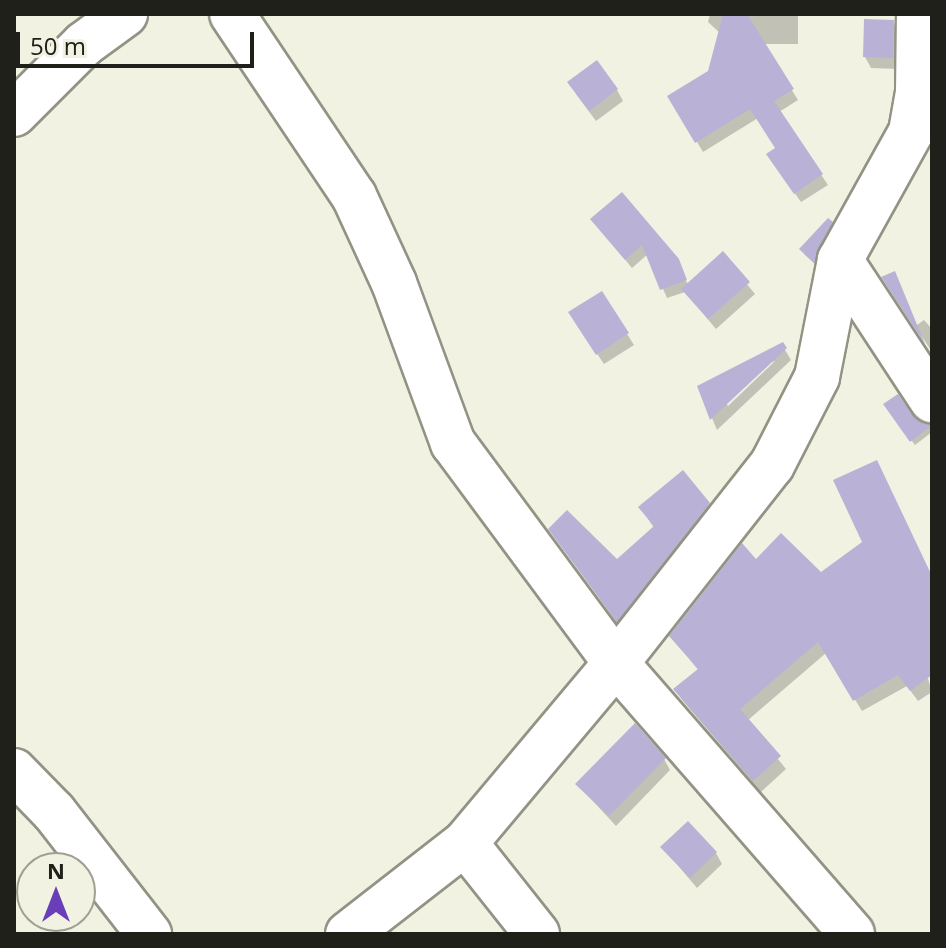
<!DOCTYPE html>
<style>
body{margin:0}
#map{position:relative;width:946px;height:948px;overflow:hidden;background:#f2f2e3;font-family:"Open Sans",sans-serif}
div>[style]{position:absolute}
.shadow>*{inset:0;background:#0003}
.building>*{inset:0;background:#b9b1d6}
.roads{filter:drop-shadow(2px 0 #939385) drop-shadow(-2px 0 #939385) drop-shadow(0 2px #939385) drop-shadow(0 -2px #939385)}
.minor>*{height:44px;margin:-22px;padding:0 22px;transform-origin:22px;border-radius:22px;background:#fff}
span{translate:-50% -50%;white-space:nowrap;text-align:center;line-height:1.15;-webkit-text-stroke:6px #f2f2e3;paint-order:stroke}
.frame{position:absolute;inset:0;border:16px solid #20201b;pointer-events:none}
.north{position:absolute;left:16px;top:852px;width:80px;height:80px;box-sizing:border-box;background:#f2f2e3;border:2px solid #9e9e93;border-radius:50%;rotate:0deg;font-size:22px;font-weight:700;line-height:32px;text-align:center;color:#20201b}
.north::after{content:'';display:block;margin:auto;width:28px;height:36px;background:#693eb6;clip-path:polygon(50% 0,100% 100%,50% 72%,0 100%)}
.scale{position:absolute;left:16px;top:32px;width:238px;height:36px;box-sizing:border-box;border:4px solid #20201b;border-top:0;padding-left:10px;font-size:24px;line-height:28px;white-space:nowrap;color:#20201b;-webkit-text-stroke:6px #f2f2e3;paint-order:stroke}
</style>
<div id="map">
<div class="shadow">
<i style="clip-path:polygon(710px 14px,798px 14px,798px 44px,763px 44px,798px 100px,779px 112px,828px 185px,801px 202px,775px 165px,777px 149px,758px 118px,703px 152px,670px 97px,710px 72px,720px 33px,708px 22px)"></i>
<i style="clip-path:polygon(893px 22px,899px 33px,899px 69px,871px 68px,865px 57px)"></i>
<i style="clip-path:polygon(617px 90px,623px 101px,596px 121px,576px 94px)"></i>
<i style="clip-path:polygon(621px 195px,689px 285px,722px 254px,755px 294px,716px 329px,685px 292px,667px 298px,648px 254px,632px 268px,592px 219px)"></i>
<i style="clip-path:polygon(831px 223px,834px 228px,817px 266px,804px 254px)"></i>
<i style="clip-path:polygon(890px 288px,917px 325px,924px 320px,932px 329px,932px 352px)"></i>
<i style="clip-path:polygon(601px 293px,634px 345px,604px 364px,577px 324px)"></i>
<i style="clip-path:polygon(evenodd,782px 345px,791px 360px,717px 430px,699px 387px,782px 345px,775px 361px,728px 406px,726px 403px,766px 364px,775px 361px)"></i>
<i style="clip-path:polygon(888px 410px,931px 426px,932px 432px,915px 445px)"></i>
<i style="clip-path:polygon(876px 463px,932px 579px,932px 624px,897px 576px,932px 692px,918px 701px,907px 686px,862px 711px,826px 653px,747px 721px,786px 769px,761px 792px,683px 701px,676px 690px,699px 671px,671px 636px,742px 546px,755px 562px,781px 536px,821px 575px,864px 543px,836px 481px)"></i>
<i style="clip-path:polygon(708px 504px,718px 520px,626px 636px,550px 529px,617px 562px,654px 528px,640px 507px)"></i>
<i style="clip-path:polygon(664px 759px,670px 770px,616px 826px,578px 785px)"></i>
<i style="clip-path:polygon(663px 848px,716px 853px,722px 864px,697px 888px)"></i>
</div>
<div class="building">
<i style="clip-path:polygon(723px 14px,747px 14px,794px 89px,774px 101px,823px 174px,794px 194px,766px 154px,775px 148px,750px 109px,695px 143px,667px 96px,708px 71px)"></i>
<i style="clip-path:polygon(864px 19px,894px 20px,893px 58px,863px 57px)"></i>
<i style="clip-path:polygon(597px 60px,618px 89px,589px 111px,567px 82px)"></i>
<i style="clip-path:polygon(622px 192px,679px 259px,687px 280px,660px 290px,642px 245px,625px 260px,590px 219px)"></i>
<i style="clip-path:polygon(828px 218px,833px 222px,814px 263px,799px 249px)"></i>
<i style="clip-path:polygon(723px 251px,750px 282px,708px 319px,681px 289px)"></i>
<i style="clip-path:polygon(895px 271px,925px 344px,881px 277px)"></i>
<i style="clip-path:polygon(602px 291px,629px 333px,596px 355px,568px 312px)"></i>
<i style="clip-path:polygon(783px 342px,787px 348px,710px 420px,697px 386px)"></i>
<i style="clip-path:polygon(898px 394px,912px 414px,932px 425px,910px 442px,883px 404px)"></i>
<i style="clip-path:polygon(877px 460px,932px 576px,932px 675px,910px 691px,898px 675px,853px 701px,818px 642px,740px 709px,781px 756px,753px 781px,673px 689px,698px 669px,669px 636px,742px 543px,756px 559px,781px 533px,821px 572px,862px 542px,833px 480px)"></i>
<i style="clip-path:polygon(683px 470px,710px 503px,617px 622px,548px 529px,567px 510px,617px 559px,654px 526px,638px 507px)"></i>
<i style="clip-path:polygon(635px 723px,666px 758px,609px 816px,575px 784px)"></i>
<i style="clip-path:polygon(688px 821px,717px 852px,690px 878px,660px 847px)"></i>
</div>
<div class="roads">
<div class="minor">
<i style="left:232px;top:14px;width:219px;rotate:56.2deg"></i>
<i style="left:354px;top:196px;width:96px;rotate:65.3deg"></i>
<i style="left:394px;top:283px;width:171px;rotate:69.8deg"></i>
<i style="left:453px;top:443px;width:274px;rotate:53.5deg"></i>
<i style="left:616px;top:663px;width:359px;rotate:48.9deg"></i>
<i style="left:14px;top:114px;width:99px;rotate:-45deg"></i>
<i style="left:84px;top:44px;width:51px;rotate:-36.2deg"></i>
<i style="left:840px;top:260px;width:168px;rotate:56.7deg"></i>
<i style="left:14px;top:771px;width:57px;rotate:45.7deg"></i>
<i style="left:54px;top:812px;width:155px;rotate:52.1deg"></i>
<i style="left:465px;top:843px;width:116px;rotate:51.6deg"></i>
<i style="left:348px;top:934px;width:148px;rotate:-37.9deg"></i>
<i style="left:465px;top:843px;width:235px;rotate:-50deg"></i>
<i style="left:616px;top:663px;width:252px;rotate:-51.8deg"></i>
<i style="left:772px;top:465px;width:99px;rotate:-62.9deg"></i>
<i style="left:817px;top:377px;width:119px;rotate:-78.9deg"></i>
<i style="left:840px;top:260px;width:146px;rotate:-61deg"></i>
<i style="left:911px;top:132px;width:40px;rotate:-80deg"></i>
<i style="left:918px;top:93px;width:79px;rotate:-89.3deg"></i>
</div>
</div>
<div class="frame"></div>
<div class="north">N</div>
<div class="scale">50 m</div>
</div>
